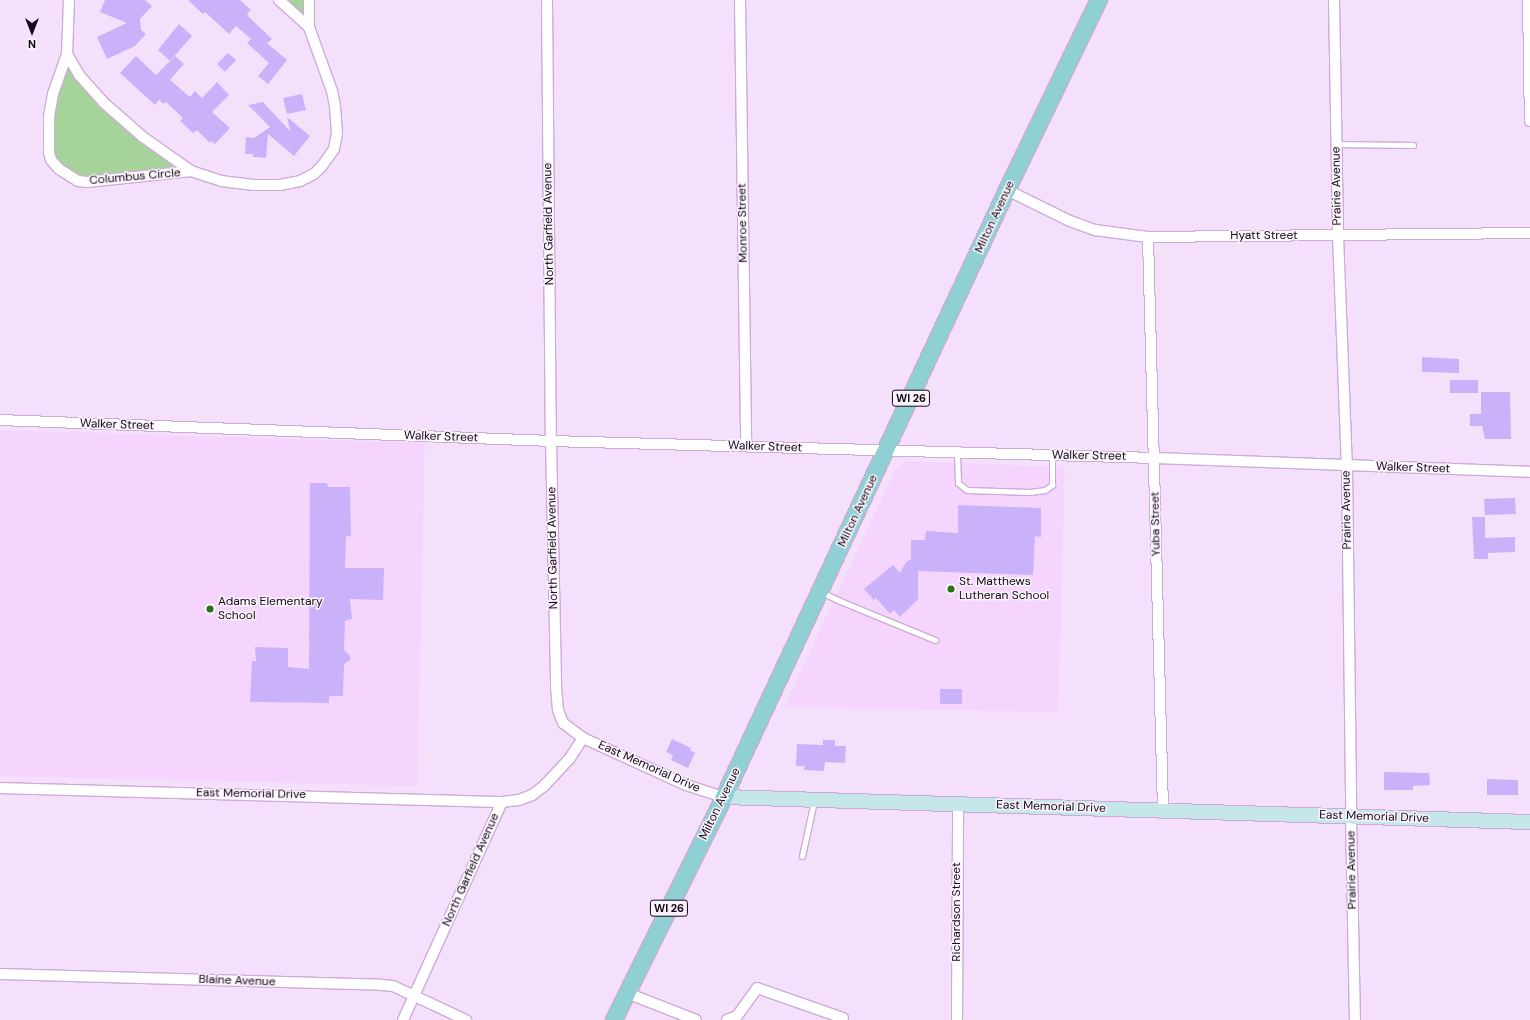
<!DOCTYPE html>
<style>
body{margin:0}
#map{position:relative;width:1530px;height:1020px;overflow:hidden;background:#f5e0fb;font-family:"DM Sans",sans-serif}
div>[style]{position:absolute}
.built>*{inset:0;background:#f5d5fe}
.green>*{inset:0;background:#a5d399}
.building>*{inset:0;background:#cab2fb}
.roads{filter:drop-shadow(1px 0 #ceabd7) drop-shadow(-1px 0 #ceabd7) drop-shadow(0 1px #ceabd7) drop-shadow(0 -1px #ceabd7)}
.lane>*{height:5px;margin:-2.5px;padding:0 2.5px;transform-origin:2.5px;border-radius:2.5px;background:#fff}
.street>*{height:10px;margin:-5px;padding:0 5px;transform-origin:5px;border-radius:5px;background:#fff}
.secondary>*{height:14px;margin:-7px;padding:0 7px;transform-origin:7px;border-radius:7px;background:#c6e7e9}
.primary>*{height:16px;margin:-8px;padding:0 8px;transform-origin:8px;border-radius:8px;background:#8ed0d3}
.dots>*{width:11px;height:11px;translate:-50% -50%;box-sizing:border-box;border:2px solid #faf3fc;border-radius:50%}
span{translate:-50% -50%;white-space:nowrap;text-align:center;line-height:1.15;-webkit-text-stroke:3px #faf3fc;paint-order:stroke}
.shield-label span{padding:1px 3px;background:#faf3fc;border:1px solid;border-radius:3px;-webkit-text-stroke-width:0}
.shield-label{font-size:11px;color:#140817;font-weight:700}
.street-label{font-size:12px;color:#140817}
.poi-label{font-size:12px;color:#140817}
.left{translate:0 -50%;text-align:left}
.north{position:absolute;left:12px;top:12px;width:40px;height:40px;-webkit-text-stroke:3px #faf3fc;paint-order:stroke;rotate:180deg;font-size:11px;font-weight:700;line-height:16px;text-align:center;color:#140817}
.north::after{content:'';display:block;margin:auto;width:14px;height:18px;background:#140817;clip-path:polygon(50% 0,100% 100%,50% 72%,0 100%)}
</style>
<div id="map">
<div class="built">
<i style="clip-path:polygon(0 430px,425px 443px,417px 786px,0 776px)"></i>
<i style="clip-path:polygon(905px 461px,1065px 467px,1058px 712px,784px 707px,895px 470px)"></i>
</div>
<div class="green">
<i style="clip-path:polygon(279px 0,309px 0,309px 27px)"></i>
<i style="clip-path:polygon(67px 54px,103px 102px,191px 171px,78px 181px,49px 152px,48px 136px)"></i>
</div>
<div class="building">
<i style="clip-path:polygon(105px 0,145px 0,152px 6px,140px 19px,141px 30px,146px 34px,135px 46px,107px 59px,97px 37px,127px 23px,100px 12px)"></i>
<i style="clip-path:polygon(188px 0,240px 0,251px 10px,247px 14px,249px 17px,272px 39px,267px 43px,287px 60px,268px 84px,258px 76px,269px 63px,247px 43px,251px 39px,236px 26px,229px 34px,205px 12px,203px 14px)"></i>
<i style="clip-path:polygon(179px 24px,192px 36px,170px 61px,158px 50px)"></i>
<i style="clip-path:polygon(228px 53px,236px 60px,225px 72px,217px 64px)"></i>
<i style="clip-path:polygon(136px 56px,156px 75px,175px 56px,184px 64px,170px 80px,190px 97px,195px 91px,202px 98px,217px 82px,229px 95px,212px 112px,230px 128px,215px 144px,211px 141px,210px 143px,197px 130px,193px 133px,180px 121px,183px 118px,166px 102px,164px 104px,159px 100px,155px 105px,120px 73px)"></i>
<i style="clip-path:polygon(302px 94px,306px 110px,287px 114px,283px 98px)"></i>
<i style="clip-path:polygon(263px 102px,290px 131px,287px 117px,310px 136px,294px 156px,268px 134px,266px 158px,253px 157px,253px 154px,245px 154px,246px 137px,254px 138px,270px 127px,248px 105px)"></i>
<i style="clip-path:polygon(1422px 357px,1459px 359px,1459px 373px,1422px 372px)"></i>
<i style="clip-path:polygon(1450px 380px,1478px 380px,1478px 393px,1450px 393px)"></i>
<i style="clip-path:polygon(1481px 392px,1510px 392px,1511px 439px,1485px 439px,1482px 426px,1470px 426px,1470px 414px,1481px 414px)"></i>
<i style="clip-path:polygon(310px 483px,327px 483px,328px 487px,350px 487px,351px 536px,346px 536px,345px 568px,384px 568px,383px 600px,350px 599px,352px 619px,345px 621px,344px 650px,350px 656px,350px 660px,344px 664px,343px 696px,329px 696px,329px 703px,250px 702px,252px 661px,256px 661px,255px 647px,288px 648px,288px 667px,309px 669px)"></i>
<i style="clip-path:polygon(1515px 498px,1516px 514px,1485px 515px,1484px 499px)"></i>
<i style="clip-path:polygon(958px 505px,1041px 508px,1041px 537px,1035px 536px,1033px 575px,918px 571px,918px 599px,900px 617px,894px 610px,890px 614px,876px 598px,874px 600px,864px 589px,893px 565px,900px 573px,906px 562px,911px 559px,911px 540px,925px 540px,926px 531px,958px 533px)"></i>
<i style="clip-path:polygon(1472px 517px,1485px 517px,1485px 538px,1515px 537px,1515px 552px,1488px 553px,1488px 559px,1474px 559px)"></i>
<i style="clip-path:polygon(940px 689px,962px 689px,962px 704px,940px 704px)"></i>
<i style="clip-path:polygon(672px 739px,691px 748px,690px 750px,695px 753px,688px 768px,671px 760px,673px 755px,666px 752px)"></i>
<i style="clip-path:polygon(823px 740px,835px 740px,835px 746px,846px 746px,845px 763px,825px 762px,824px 771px,804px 770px,805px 766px,796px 766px,797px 744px,823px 745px)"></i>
<i style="clip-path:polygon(1384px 772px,1429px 773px,1430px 785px,1413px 786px,1413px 790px,1384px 790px)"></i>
<i style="clip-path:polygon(1487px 779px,1518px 780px,1518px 795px,1487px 795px)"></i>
</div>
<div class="roads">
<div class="lane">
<i style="left:1336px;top:144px;width:77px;rotate:0.7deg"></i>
<i style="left:957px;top:453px;width:30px;rotate:88deg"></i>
<i style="left:958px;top:483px;width:11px;rotate:38deg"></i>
<i style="left:967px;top:490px;width:63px;rotate:1.8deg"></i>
<i style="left:1030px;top:492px;width:15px;rotate:-8deg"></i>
<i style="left:1045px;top:490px;width:9px;rotate:-36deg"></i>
<i style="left:1052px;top:485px;width:30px;rotate:-90deg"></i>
<i style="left:821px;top:592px;width:21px;rotate:25deg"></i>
<i style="left:840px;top:601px;width:103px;rotate:22.3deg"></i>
<i style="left:802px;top:856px;width:56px;rotate:-77.7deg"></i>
</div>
<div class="street">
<i style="left:69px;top:0;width:54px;rotate:92.1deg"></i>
<i style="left:67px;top:54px;width:24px;rotate:60deg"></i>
<i style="left:79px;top:75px;width:36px;rotate:48deg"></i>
<i style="left:103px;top:102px;width:53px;rotate:41.2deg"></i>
<i style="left:143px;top:137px;width:59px;rotate:35.3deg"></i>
<i style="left:191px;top:171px;width:32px;rotate:18deg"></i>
<i style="left:221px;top:181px;width:33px;rotate:7deg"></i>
<i style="left:254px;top:185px;width:26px"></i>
<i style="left:280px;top:185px;width:20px;rotate:-11deg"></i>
<i style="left:300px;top:181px;width:16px;rotate:-27deg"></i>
<i style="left:314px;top:174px;width:11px;rotate:-45deg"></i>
<i style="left:322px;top:166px;width:21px;rotate:-55deg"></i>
<i style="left:334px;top:149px;width:15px;rotate:-79deg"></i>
<i style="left:337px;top:134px;width:28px;rotate:-94deg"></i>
<i style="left:335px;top:106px;width:15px;rotate:-101deg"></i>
<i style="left:332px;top:91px;width:68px;rotate:-109.8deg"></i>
<i style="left:309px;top:27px;width:27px;rotate:-90deg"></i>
<i style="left:279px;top:0;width:40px;rotate:42deg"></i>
<i style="left:547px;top:0;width:441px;rotate:89.5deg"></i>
<i style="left:551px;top:441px;width:246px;rotate:88.8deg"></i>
<i style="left:556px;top:687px;width:23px;rotate:85deg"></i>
<i style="left:558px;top:710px;width:14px;rotate:69deg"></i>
<i style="left:563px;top:723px;width:25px;rotate:37deg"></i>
<i style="left:583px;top:738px;width:113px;rotate:24.5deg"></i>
<i style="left:686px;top:785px;width:40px;rotate:18deg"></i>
<i style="left:740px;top:0;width:446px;rotate:89.2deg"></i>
<i style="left:1334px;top:0;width:235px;rotate:89deg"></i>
<i style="left:1338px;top:235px;width:230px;rotate:87.8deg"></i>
<i style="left:1347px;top:465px;width:351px;rotate:89.3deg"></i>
<i style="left:1351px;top:816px;width:204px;rotate:88.9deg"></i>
<i style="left:1528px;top:0;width:121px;rotate:89.1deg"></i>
<i style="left:67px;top:54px;width:42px;rotate:109.3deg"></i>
<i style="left:53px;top:94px;width:22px;rotate:100deg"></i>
<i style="left:49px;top:116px;width:36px;rotate:90deg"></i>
<i style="left:49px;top:152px;width:8px;rotate:76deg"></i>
<i style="left:51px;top:160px;width:12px;rotate:48deg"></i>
<i style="left:59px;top:169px;width:22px;rotate:32deg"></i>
<i style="left:78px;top:181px;width:9px;rotate:6deg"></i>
<i style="left:87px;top:182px;width:105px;rotate:-6deg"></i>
<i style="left:1007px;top:190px;width:70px;rotate:26.2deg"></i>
<i style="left:1070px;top:221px;width:27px;rotate:20deg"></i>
<i style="left:1095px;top:230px;width:53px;rotate:7.5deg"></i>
<i style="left:1148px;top:237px;width:382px;rotate:-0.6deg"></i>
<i style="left:1148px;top:237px;width:574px;rotate:88.5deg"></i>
<i style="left:0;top:420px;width:551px;rotate:2.18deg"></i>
<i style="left:551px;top:441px;width:603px;rotate:1.61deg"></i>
<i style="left:1154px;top:458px;width:376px;rotate:2.1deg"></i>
<i style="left:0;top:788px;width:502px;rotate:1.6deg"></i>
<i style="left:0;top:974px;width:382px;rotate:1.6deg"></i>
<i style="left:382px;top:985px;width:11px;rotate:5deg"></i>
<i style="left:393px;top:986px;width:81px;rotate:25deg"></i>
<i style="left:627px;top:993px;width:74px;rotate:21.4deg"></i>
<i style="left:403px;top:1020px;width:239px;rotate:-65.6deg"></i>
<i style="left:502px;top:802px;width:17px;rotate:-7deg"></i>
<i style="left:519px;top:800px;width:14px;rotate:-21deg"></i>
<i style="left:532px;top:795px;width:15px;rotate:-37deg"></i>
<i style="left:544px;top:786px;width:38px;rotate:-47deg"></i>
<i style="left:570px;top:758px;width:24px;rotate:-57deg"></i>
<i style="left:727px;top:1020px;width:11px;rotate:-22deg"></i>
<i style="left:737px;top:1016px;width:34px;rotate:-54deg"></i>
<i style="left:757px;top:988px;width:91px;rotate:19.2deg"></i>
<i style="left:957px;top:1020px;width:216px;rotate:-89.7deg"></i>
</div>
<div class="secondary">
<i style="left:724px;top:797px;width:806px;rotate:1.78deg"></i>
</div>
<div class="primary">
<i style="left:614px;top:1020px;width:249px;rotate:-63.7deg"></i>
<i style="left:724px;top:797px;width:670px;rotate:-65deg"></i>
<i style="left:1007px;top:190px;width:211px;rotate:-64.2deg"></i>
</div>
</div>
<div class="dots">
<i style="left:951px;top:589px;background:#2c7211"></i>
<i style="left:210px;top:609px;background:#2c7211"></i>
</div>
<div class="shield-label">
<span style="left:911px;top:398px">WI 26</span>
<span style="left:669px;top:908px">WI 26</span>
</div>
<div class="street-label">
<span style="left:135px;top:177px;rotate:-5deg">Columbus Circle</span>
<span style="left:1337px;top:186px;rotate:-91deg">Prairie Avenue</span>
<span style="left:995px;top:217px;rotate:-65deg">Milton Avenue</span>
<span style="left:743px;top:223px;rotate:-91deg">Monroe Street</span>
<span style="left:549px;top:224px;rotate:-91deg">North Garfield Avenue</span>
<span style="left:1264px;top:236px">Hyatt Street</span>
<span style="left:117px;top:425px;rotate:2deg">Walker Street</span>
<span style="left:441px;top:437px;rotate:2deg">Walker Street</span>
<span style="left:765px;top:447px;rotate:2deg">Walker Street</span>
<span style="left:1089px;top:456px;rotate:1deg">Walker Street</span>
<span style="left:1413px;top:468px;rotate:2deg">Walker Street</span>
<span style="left:1347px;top:510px;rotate:-91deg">Prairie Avenue</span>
<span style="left:858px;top:511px;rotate:-65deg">Milton Avenue</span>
<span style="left:1156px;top:524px;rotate:-91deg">Yuba Street</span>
<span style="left:553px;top:548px;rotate:-91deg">North Garfield Avenue</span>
<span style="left:649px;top:767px;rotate:24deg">East Memorial Drive</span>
<span style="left:251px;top:794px;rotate:1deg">East Memorial Drive</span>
<span style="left:720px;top:804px;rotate:-64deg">Milton Avenue</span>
<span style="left:1051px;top:807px;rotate:2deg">East Memorial Drive</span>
<span style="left:1374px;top:817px;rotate:2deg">East Memorial Drive</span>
<span style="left:471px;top:870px;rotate:-66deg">North Garfield Avenue</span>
<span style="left:1352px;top:870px;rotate:-91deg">Prairie Avenue</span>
<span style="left:957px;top:912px;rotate:-90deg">Richardson Street</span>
<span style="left:237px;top:981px;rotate:2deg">Blaine Avenue</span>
</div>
<div class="poi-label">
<span class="left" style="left:959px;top:589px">St. Matthews<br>Lutheran School</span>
<span class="left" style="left:218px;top:609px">Adams Elementary<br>School</span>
</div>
<div class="north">N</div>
</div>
